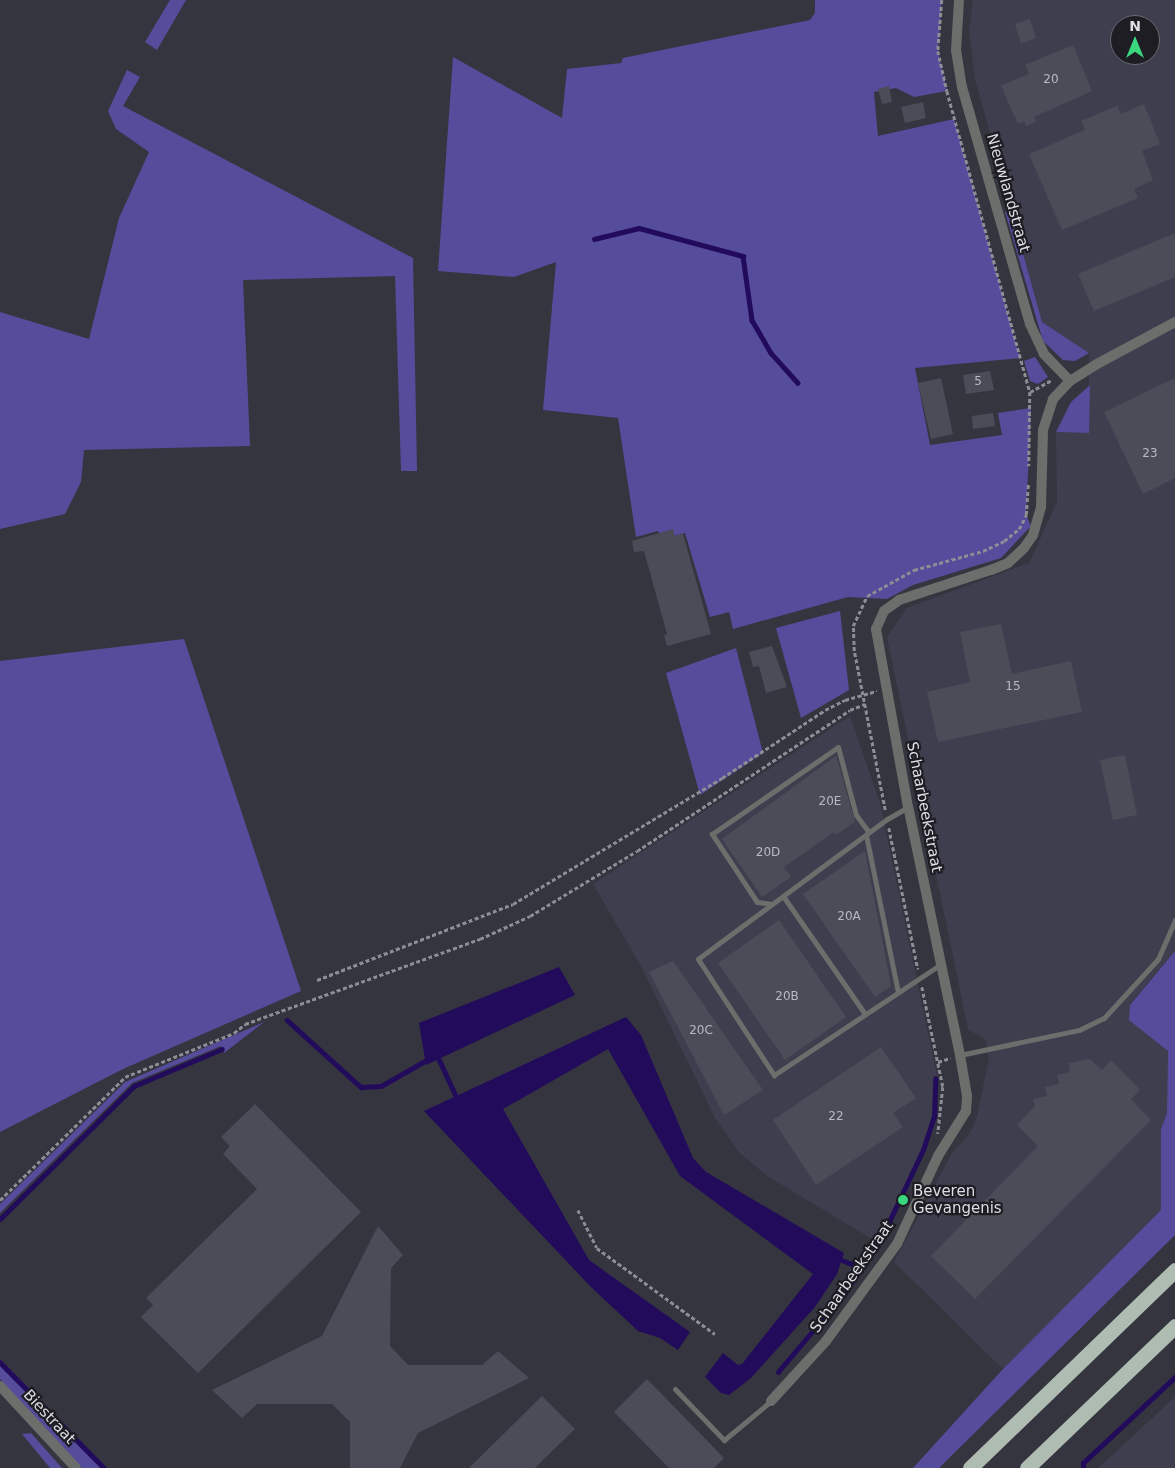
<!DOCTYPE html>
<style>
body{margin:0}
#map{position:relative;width:1175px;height:1468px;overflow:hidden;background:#353540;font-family:"DejaVu Sans",sans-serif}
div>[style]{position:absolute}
.built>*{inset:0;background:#3e3e4f}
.green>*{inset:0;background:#554c9c}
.water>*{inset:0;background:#220b5b}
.stream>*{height:4.5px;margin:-2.25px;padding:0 2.25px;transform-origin:2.25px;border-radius:2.25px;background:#220b5b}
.building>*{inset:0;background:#4c4c58}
.path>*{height:2.5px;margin-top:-1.25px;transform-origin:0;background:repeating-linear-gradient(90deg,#8d8d96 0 4px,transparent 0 6.5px)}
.lane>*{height:5px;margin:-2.5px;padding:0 2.5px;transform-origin:2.5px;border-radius:2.5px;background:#6a6f6b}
.street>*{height:10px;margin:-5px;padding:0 5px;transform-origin:5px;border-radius:5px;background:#6a6f6b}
.highway>*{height:15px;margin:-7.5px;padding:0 7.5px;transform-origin:7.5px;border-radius:7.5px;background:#afbcb2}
.dots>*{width:14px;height:14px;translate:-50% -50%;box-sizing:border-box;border:2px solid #1d1d23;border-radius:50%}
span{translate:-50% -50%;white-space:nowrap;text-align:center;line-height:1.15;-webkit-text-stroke:4.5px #1d1d23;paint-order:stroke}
.number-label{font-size:12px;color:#b9b9c2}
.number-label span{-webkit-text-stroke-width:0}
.street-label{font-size:15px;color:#dddde5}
.poi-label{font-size:15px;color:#dddde5}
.left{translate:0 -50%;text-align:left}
.north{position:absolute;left:1110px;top:15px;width:50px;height:50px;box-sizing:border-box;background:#1d1d23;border:1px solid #6a6a71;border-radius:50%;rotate:0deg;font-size:14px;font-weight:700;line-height:20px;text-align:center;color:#dddde5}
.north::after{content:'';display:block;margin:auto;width:18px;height:22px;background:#3bd77e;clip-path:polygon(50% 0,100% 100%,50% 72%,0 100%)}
</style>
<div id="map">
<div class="built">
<i style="clip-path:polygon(evenodd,973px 0,1175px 0,1175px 951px,1130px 1004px,1168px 1050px,1167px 1113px,1161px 1129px,1161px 1210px,1003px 1369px,894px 1262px,952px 1153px,969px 1134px,976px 1120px,989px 1059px,986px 1040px,968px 1029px,887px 637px,907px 608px,1029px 563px,1057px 502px,1056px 432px,1089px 433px,1089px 353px,1042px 322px,975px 79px,969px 29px,973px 0,1120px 25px,1150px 25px,1150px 55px,1120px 55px,1120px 25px)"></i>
<i style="clip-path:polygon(850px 716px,880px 803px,937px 1076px,934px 1077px,932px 1117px,922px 1150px,877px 1242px,767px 1176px,738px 1151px,715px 1118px,641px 966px,593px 884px)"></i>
<i style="clip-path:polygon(1175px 1397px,1175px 1468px,1098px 1468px)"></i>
</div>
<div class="green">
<i style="clip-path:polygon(170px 0,186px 0,157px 50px,145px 42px)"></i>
<i style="clip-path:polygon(815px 0,942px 0,938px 51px,947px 91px,914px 97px,896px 88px,874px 92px,878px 136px,954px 119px,1020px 358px,915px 368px,930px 445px,1002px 435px,998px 413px,1031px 408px,1026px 515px,1031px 526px,1001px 558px,913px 585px,887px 599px,848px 597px,733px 629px,729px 612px,710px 617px,685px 533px,661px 540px,658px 531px,636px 537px,618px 418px,543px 410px,556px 262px,514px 277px,438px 271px,453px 57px,562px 118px,567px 69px,621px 63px,623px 58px,810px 20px,815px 13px)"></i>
<i style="clip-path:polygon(127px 70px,140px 77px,123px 106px,413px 258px,417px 471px,401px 471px,395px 276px,243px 280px,250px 446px,84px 450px,81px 482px,65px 514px,0 529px,0 312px,89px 339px,119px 218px,149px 152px,116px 129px,108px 111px)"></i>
<i style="clip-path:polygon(1011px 210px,1042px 322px,1089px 353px,1075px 361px,1063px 360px,1043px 341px,1005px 212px)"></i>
<i style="clip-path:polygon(1035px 357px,1048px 377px,1038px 384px,1030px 381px,1024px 361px)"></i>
<i style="clip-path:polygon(1090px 385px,1089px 433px,1056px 432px,1071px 402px)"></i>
<i style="clip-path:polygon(840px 611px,849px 690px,801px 718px,776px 628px)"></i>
<i style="clip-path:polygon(184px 639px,301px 991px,123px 1069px,0 1132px,0 661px)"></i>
<i style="clip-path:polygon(736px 648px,763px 753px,700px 795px,666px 673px)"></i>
<i style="clip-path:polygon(1175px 951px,1175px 1235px,939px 1468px,913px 1468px,1003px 1369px,1161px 1210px,1161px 1129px,1167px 1113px,1168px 1051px,1129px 1020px,1130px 1005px)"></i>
<i style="clip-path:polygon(264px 1022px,224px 1053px,221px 1046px,132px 1083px,0 1213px,0 1204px,125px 1082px)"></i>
<i style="clip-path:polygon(0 1366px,101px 1468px,82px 1468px,0 1379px)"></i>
<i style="clip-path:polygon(31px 1433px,62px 1468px,50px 1468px,22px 1434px)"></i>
</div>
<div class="water">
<i style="clip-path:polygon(559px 967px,575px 995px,426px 1065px,419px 1023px)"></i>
<i style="clip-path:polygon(626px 1017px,641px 1035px,693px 1158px,706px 1172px,844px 1253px,837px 1274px,815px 1307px,751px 1378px,729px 1395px,721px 1393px,705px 1377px,723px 1353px,738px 1365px,742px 1364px,813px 1274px,680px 1176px,608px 1049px,503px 1109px,589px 1260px,690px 1332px,678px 1350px,660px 1338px,638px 1331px,591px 1287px,424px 1111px)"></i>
</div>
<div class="stream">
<i style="left:594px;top:239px;width:46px;rotate:-13.7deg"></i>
<i style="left:639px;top:228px;width:108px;rotate:15.1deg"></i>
<i style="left:743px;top:256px;width:65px;rotate:82deg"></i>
<i style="left:752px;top:320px;width:38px;rotate:60deg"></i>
<i style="left:771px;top:353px;width:40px;rotate:48deg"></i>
<i style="left:287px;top:1020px;width:100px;rotate:42.2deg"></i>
<i style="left:361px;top:1087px;width:20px;rotate:-3deg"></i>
<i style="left:381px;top:1086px;width:51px;rotate:-29.6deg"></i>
<i style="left:439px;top:1059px;width:41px;rotate:65.3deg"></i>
<i style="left:0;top:1219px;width:189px;rotate:-44.8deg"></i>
<i style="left:134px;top:1086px;width:95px;rotate:-22.8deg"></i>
<i style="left:842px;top:1260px;width:21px;rotate:23deg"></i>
<i style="left:0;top:1362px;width:148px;rotate:45.5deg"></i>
<i style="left:778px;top:1372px;width:101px;rotate:-49.8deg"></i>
<i style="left:843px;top:1295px;width:63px;rotate:-55.3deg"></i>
<i style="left:879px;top:1243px;width:103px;rotate:-64.7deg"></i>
<i style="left:923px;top:1150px;width:35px;rotate:-72deg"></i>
<i style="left:934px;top:1117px;width:38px;rotate:-88deg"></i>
<i style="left:1083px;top:1468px;width:5px;rotate:-90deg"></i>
<i style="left:1083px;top:1463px;width:126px;rotate:-43.1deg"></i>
</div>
<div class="building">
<i style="clip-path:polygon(1030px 19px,1036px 38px,1021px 44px,1015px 24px)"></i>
<i style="clip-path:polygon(1073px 45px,1092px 91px,1034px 117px,1036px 122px,1026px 126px,1024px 121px,1018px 124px,1001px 86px,1029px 74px,1025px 65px)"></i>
<i style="clip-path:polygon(889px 86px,892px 102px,882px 104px,878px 89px)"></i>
<i style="clip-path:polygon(923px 102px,926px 118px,905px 123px,901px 107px)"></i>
<i style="clip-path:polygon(1144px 104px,1160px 144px,1142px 151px,1153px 180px,1134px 189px,1138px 198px,1062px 230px,1029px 154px,1085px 130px,1081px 121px,1117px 106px,1121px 114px)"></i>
<i style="clip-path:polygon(1175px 233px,1175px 277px,1094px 311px,1078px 274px)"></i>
<i style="clip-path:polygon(990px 371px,994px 390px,966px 394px,963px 375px)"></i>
<i style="clip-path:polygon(941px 378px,953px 434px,931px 439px,918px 383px)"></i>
<i style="clip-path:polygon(1175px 378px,1175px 478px,1143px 494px,1104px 412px)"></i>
<i style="clip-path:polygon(993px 413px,995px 426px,973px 429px,972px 416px)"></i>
<i style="clip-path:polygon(673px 529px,675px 536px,683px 534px,711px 634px,667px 646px,664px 635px,667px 634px,644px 551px,634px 552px,632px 541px)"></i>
<i style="clip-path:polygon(1001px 624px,1012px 674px,1071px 661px,1082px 712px,938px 742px,927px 692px,970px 682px,960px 632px)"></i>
<i style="clip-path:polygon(772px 646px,787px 687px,766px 693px,759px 666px,753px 667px,749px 652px)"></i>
<i style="clip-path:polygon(1125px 755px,1137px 815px,1113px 820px,1100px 760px)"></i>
<i style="clip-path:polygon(836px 756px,855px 822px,836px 835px,834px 832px,784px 867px,791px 877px,762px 897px,722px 839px)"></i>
<i style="clip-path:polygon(865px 851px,891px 986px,875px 997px,803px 894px)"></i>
<i style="clip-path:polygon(779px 920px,846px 1017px,785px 1060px,718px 963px)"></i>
<i style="clip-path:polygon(673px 961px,763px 1090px,724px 1115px,649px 972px)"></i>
<i style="clip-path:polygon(881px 1047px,916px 1098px,893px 1113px,903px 1127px,816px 1185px,773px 1120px)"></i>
<i style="clip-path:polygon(1090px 1059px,1102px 1070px,1111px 1060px,1140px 1090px,1131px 1099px,1151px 1120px,975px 1299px,931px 1256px,1038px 1146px,1017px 1125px,1035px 1106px,1033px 1099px,1047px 1096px,1045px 1087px,1059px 1084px,1057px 1075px,1070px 1072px,1069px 1063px)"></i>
<i style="clip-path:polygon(255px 1104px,361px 1212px,198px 1373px,141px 1317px,153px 1305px,146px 1298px,257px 1189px,223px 1154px,230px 1146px,221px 1137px)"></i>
<i style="clip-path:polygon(378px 1226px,403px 1255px,391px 1268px,390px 1346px,408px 1365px,482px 1365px,498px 1351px,529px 1378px,418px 1433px,400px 1468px,350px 1468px,350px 1422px,332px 1404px,257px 1404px,242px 1418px,212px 1390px,322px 1336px)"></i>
<i style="clip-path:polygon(647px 1379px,724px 1458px,714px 1468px,669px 1468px,614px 1412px)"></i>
<i style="clip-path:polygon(542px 1396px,575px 1429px,544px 1459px,535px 1468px,469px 1468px)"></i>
</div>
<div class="path">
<i style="left:942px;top:0;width:51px;rotate:94.5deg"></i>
<i style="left:938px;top:51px;width:41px;rotate:77.3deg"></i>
<i style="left:947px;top:91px;width:312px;rotate:74.6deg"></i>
<i style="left:1030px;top:392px;width:74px;rotate:90.8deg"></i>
<i style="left:1030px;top:392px;width:25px;rotate:-29deg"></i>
<i style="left:885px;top:810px;width:162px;rotate:-101deg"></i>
<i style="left:854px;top:651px;width:25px;rotate:-92deg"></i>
<i style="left:853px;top:626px;width:33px;rotate:-65deg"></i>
<i style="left:867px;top:596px;width:54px;rotate:-29deg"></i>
<i style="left:914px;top:570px;width:72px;rotate:-15.4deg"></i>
<i style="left:983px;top:551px;width:23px;rotate:-25deg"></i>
<i style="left:1004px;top:541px;width:19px;rotate:-39deg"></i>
<i style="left:1019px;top:529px;width:16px;rotate:-63deg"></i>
<i style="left:1026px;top:515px;width:31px;rotate:-86deg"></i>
<i style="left:889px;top:828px;width:144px;rotate:78.4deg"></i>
<i style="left:317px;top:980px;width:210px;rotate:-21.2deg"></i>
<i style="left:513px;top:904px;width:244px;rotate:-31.1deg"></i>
<i style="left:722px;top:778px;width:123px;rotate:-33.4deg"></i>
<i style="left:825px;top:710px;width:22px;rotate:-27deg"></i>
<i style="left:845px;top:700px;width:33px;rotate:-16deg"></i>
<i style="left:922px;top:987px;width:102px;rotate:78.1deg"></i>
<i style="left:943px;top:1087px;width:47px;rotate:96.1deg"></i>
<i style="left:938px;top:1062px;width:13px;rotate:-18deg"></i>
<i style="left:0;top:1200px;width:175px;rotate:-44.5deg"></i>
<i style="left:125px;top:1077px;width:118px;rotate:-22deg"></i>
<i style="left:234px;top:1033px;width:14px;rotate:-39deg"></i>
<i style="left:245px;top:1024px;width:250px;rotate:-19.9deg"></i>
<i style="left:480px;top:939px;width:55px;rotate:-24.7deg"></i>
<i style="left:530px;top:916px;width:125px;rotate:-31.3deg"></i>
<i style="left:637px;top:851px;width:255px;rotate:-33.5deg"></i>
<i style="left:850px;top:710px;width:16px;rotate:-22deg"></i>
<i style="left:578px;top:1210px;width:42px;rotate:63.4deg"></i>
<i style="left:597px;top:1248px;width:146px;rotate:36.1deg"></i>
</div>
<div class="lane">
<i style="left:908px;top:807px;width:24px;rotate:150deg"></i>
<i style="left:887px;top:819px;width:235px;rotate:143.5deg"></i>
<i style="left:698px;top:959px;width:139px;rotate:56.8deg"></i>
<i style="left:774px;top:1075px;width:201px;rotate:-33.6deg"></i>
<i style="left:866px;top:835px;width:160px;rotate:78.5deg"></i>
<i style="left:783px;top:896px;width:144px;rotate:55.2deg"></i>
<i style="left:772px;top:904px;width:15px;rotate:-172deg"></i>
<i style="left:757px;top:902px;width:82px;rotate:-123.5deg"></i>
<i style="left:712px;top:834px;width:153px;rotate:-34.6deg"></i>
<i style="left:838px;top:747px;width:70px;rotate:75.2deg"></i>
<i style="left:856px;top:815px;width:21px;rotate:53deg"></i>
<i style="left:960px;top:1055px;width:122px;rotate:-11.9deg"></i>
<i style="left:1079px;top:1030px;width:28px;rotate:-26deg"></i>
<i style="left:1104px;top:1018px;width:80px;rotate:-47.5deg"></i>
<i style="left:1158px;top:959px;width:43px;rotate:-66.4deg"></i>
<i style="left:675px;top:1389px;width:71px;rotate:46.1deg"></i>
<i style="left:724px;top:1440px;width:61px;rotate:-39.7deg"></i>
</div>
<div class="street">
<i style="left:959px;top:0;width:50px;rotate:93.4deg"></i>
<i style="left:956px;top:50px;width:37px;rotate:81deg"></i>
<i style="left:962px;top:87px;width:247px;rotate:74deg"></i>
<i style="left:1030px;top:324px;width:33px;rotate:65deg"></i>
<i style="left:1044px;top:354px;width:37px;rotate:46deg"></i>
<i style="left:0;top:1386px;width:112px;rotate:47.2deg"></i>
<i style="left:771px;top:1401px;width:81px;rotate:-47.5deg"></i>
<i style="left:826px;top:1341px;width:120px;rotate:-53.8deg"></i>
<i style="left:897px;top:1244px;width:97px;rotate:-65deg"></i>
<i style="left:938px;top:1156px;width:53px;rotate:-58.1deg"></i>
<i style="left:966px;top:1111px;width:15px;rotate:-86deg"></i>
<i style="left:967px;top:1096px;width:42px;rotate:-99.7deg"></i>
<i style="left:960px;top:1055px;width:253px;rotate:-101.8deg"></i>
<i style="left:908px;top:807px;width:181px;rotate:-100.2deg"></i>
<i style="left:876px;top:629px;width:20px;rotate:-66deg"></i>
<i style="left:884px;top:611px;width:19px;rotate:-36deg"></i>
<i style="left:899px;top:600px;width:97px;rotate:-18.1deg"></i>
<i style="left:991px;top:570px;width:18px;rotate:-22deg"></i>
<i style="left:1008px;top:563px;width:22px;rotate:-43deg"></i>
<i style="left:1024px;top:548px;width:16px;rotate:-55deg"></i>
<i style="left:1033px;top:535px;width:29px;rotate:-74deg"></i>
<i style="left:1041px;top:507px;width:77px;rotate:-88.5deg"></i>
<i style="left:1043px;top:430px;width:33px;rotate:-72deg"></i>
<i style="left:1053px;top:399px;width:25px;rotate:-47deg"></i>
<i style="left:1070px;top:381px;width:32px;rotate:-32deg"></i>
<i style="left:1097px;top:364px;width:89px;rotate:-28.3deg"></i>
</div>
<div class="highway">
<i style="left:970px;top:1468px;width:285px;rotate:-44deg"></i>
<i style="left:1027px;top:1468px;width:205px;rotate:-43.8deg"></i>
</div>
<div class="dots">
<i style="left:903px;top:1200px;background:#3bd77e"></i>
</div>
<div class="number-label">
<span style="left:1051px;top:80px">20</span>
<span style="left:978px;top:382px">5</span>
<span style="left:1150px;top:454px">23</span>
<span style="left:1013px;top:687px">15</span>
<span style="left:830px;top:802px">20E</span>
<span style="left:768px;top:853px">20D</span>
<span style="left:849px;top:917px">20A</span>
<span style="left:787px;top:997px">20B</span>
<span style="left:701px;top:1031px">20C</span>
<span style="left:836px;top:1117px">22</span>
</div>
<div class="street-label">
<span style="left:1008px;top:193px;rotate:74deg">Nieuwlandstraat</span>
<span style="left:924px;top:807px;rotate:79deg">Schaarbeekstraat</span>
<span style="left:852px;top:1277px;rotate:-55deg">Schaarbeekstraat</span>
<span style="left:49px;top:1417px;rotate:47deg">Biestraat</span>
</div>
<div class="poi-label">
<span class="left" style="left:913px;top:1200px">Beveren<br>Gevangenis</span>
</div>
<div class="north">N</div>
</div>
